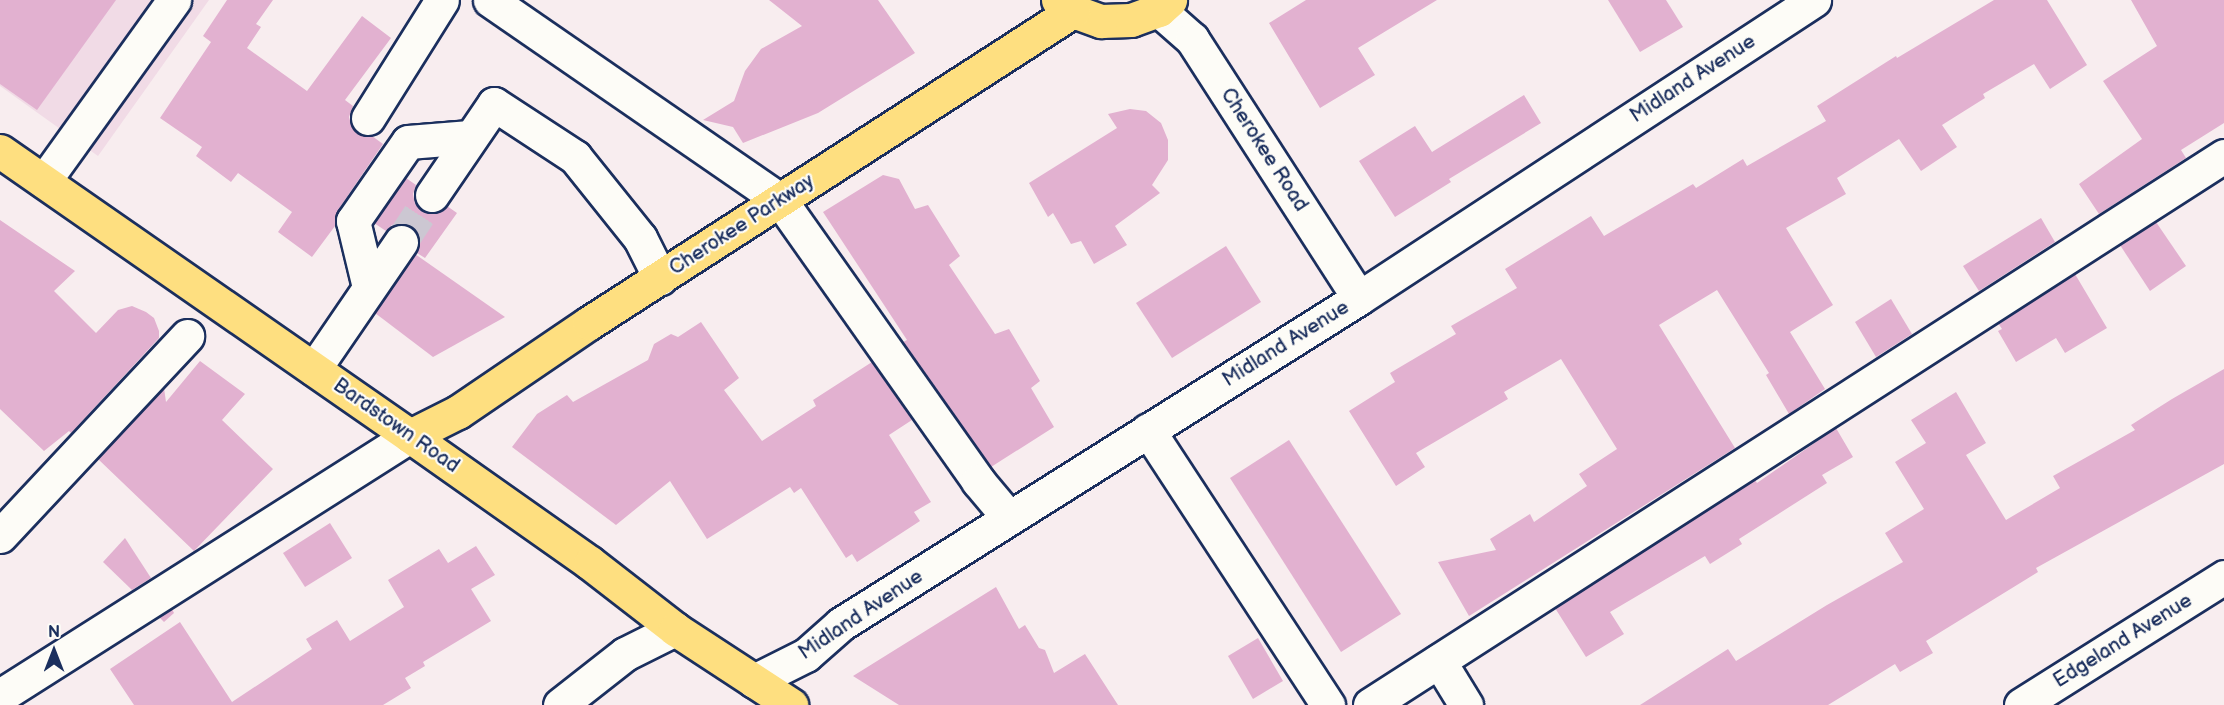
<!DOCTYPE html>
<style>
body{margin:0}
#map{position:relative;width:2224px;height:705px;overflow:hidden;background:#f8edef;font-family:"Balsamiq Sans",sans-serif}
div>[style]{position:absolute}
.built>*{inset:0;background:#f1dbe6}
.building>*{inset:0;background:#e2b1d0}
.minor-tunnel>*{height:33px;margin-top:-16.5px;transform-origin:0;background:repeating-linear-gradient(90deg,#ccc7d2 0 33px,transparent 0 49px)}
.roads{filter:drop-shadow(2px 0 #1b2f5e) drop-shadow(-2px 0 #1b2f5e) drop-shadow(0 2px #1b2f5e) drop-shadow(0 -2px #1b2f5e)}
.minor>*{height:33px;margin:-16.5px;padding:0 16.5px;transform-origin:16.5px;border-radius:16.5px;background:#fdfcf7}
.major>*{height:33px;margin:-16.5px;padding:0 16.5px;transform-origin:16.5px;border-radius:16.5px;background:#fedf80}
span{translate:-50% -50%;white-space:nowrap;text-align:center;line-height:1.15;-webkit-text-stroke:4.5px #fdfcf7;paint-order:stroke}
.street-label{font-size:20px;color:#1b2f5e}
.north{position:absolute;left:24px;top:621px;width:60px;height:60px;-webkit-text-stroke:4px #fdfcf7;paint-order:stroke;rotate:0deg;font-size:16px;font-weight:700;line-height:24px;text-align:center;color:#1b2f5e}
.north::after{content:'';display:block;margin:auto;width:21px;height:27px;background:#1b2f5e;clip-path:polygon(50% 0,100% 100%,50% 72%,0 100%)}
</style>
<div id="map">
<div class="built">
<i style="clip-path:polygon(0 0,209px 0,98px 156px,0 86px)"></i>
</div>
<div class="building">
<i style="clip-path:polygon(0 0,116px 0,37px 110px,0 84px)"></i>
<i style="clip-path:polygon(227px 0,273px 0,256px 24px,261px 27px,247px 48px,307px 91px,362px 16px,391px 38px,345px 100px,353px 106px,349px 117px,352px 127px,359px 134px,372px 136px,383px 144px,338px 210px,335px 226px,312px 257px,278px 232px,292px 212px,238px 173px,231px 182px,196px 156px,202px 147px,160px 118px,211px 42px,203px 36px)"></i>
<i style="clip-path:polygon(769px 0,878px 0,915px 53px,818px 113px,743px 143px,733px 127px,703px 120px,734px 101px,745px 71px,761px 49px,802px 26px)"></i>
<i style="clip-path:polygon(1306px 0,1437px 0,1358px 48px,1375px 75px,1320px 108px,1269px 23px)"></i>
<i style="clip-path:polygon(1608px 0,1666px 0,1683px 27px,1640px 52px)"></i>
<i style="clip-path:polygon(1994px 0,2047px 0,2087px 65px,2050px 89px,2034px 64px,1983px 94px,1985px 98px,1942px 125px,1957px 147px,1921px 171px,1899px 139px,1837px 178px,1846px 194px,1786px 228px,1833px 305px,1790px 332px,1825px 389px,1789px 414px,1766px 375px,1769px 373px,1717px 290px,1659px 325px,1735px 448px,1469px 616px,1438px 562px,1496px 550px,1490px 539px,1530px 514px,1534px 522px,1587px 486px,1579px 474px,1617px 449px,1561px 359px,1504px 392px,1508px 399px,1416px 453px,1425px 467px,1396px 486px,1349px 411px,1395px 382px,1390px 373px,1456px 334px,1451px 326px,1517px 288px,1505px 269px,1591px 216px,1604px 236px,1693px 184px,1696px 188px,1743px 159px,1747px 166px,1826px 121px,1817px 106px,1896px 56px,1897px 58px)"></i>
<i style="clip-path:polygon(2131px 0,2224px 0,2224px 123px,2181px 150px,2186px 158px,2099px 214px,2079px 184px,2142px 139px,2103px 81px,2157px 46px)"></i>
<i style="clip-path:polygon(1524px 95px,1541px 123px,1449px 179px,1451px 182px,1395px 217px,1359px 161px,1415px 126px,1432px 152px)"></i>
<i style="clip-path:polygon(1130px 109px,1146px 111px,1161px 123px,1168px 140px,1168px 160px,1152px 185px,1160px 193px,1115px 226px,1127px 245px,1094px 264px,1081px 241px,1071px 244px,1053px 213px,1048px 217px,1029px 183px,1117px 128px,1108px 114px)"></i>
<i style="clip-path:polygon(883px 175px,899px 179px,915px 209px,928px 205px,960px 256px,949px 265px,995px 334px,1009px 329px,1040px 381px,1031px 388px,1054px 427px,991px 467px,903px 342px,907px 340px,823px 212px)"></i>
<i style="clip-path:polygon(406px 178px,416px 185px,413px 194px,415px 204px,421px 210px,431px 214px,441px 212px,447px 206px,457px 213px,425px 258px,417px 253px,420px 243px,418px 234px,412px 227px,402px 223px,392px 225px,386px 231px,374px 223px)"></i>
<i style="clip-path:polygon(2041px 218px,2055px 242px,1979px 291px,1963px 266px)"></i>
<i style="clip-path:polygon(0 220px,75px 271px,54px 291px,96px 333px,118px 310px,132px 306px,146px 312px,154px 318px,159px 331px,159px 338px,71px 433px,69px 431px,44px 451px,0 409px)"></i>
<i style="clip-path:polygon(2156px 222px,2186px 266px,2150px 291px,2120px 245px)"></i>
<i style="clip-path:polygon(1226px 246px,1261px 302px,1172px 358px,1136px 303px)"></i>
<i style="clip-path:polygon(415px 254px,505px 317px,433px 357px,375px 313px)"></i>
<i style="clip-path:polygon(2075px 274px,2107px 328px,2065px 353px,2056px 338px,2016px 362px,1998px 331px,2002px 329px,1998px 323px)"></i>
<i style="clip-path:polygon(1891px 299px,1912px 334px,1876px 357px,1855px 322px)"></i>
<i style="clip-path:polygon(701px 322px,739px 378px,724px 390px,762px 441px,816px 406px,813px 400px,872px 362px,912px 420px,889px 435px,931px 502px,914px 512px,920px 521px,857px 562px,852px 554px,846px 558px,801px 488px,794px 493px,790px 487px,707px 539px,670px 481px,616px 525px,512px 447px,537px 414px,567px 395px,573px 402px,648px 360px,654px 344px,671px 334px,678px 337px)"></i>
<i style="clip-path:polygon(200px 361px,245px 394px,222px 420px,273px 469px,194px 551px,98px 459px,164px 388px,166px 402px)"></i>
<i style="clip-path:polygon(2224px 369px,2224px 464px,2036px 568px,2038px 572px,1926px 641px,1933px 653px,1900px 672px,1895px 664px,1828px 705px,1640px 705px,1728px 649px,1736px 661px,1827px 605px,1903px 562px,1885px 533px,1924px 509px,1895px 462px,1926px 443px,1911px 420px,1956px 392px,1986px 443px,1966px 455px,2006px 520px,2060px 488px,2053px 476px,2135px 430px,2131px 425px,2172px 399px)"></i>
<i style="clip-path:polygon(1836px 428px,1853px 457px,1822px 475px,1827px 483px,1739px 539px,1742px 544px,1710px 564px,1705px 556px,1610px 612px,1624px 634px,1586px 657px,1555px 608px,1755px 480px,1757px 483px)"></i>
<i style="clip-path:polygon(1289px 440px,1401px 614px,1341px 652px,1230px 478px)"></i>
<i style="clip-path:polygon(330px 523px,352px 558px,305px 587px,283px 553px)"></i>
<i style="clip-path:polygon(125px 538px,151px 578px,132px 590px,103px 562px)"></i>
<i style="clip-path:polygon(476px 546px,495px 575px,471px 589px,491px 621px,423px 662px,425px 666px,405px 678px,411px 688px,383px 705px,134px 705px,110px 669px,180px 622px,232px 702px,312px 649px,306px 639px,337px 620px,350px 641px,404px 607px,388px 580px,439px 549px,448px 563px)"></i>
<i style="clip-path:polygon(996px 587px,1019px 629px,1025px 625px,1039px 648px,1045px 650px,1054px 673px,1085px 654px,1118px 705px,899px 705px,853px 676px)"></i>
<i style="clip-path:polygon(172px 609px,174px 613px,164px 622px,159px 617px)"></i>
<i style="clip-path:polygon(1258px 638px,1283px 681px,1253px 699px,1228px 656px)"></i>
</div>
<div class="minor-tunnel">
<i style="left:401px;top:242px;width:56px;rotate:-56.6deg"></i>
</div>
<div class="roads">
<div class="minor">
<i style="left:490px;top:0;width:352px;rotate:34.6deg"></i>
<i style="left:780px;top:200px;width:344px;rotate:54.8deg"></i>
<i style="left:978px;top:481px;width:48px;rotate:50deg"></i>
<i style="left:1159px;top:10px;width:44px;rotate:41.3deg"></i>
<i style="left:1192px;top:39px;width:308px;rotate:57.2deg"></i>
<i style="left:368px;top:118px;width:139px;rotate:-57.9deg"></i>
<i style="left:44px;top:181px;width:223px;rotate:-54.3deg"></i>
<i style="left:432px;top:195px;width:110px;rotate:-55.7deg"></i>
<i style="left:494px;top:104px;width:97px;rotate:33.2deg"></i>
<i style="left:575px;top:157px;width:104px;rotate:51.3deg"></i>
<i style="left:640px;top:238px;width:45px;rotate:63.4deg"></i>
<i style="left:369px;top:287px;width:68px;rotate:-103.6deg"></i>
<i style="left:353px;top:221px;width:96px;rotate:-55.2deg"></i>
<i style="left:408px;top:142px;width:62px;rotate:-4.6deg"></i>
<i style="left:314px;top:369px;width:154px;rotate:-55.6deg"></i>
<i style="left:1148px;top:430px;width:329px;rotate:56.8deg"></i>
<i style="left:0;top:536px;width:274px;rotate:-46.9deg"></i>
<i style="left:1439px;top:661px;width:52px;rotate:58.5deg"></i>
<i style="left:754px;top:681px;width:58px;rotate:-26.6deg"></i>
<i style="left:806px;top:655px;width:47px;rotate:-41.5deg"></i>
<i style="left:841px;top:624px;width:612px;rotate:-32.18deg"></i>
<i style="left:1359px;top:298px;width:544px;rotate:-33.22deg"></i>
<i style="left:0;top:696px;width:485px;rotate:-32.4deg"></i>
<i style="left:560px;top:705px;width:83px;rotate:-38.1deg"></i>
<i style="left:625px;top:654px;width:56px;rotate:-26.6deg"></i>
<i style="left:1370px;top:705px;width:1015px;rotate:-32.74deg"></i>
<i style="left:2021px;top:705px;width:240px;rotate:-32.2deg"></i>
</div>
<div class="major">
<i style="left:1058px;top:0;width:19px;rotate:36deg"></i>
<i style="left:1073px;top:11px;width:30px;rotate:20deg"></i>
<i style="left:1101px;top:21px;width:30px;rotate:-2deg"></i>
<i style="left:1131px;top:20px;width:30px;rotate:-20deg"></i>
<i style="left:1159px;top:10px;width:15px;rotate:-42deg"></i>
<i style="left:0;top:151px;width:499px;rotate:34.8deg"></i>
<i style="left:410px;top:436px;width:220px;rotate:35.2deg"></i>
<i style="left:590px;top:563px;width:108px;rotate:37.8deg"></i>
<i style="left:675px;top:629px;width:139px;rotate:33.2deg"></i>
<i style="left:410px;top:436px;width:54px;rotate:-26.6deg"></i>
<i style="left:458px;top:412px;width:158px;rotate:-34.2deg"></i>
<i style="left:589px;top:323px;width:576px;rotate:-32.81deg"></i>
</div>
</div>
<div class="street-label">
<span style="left:1693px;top:79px;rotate:-33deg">Midland Avenue</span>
<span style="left:1264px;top:150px;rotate:57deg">Cherokee Road</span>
<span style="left:742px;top:225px;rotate:-33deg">Cherokee Parkway</span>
<span style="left:1286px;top:344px;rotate:-32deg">Midland Avenue</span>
<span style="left:396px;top:426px;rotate:35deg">Bardstown Road</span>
<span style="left:861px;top:615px;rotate:-34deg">Midland Avenue</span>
<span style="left:2123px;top:641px;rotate:-32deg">Edgeland Avenue</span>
</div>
<div class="north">N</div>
</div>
